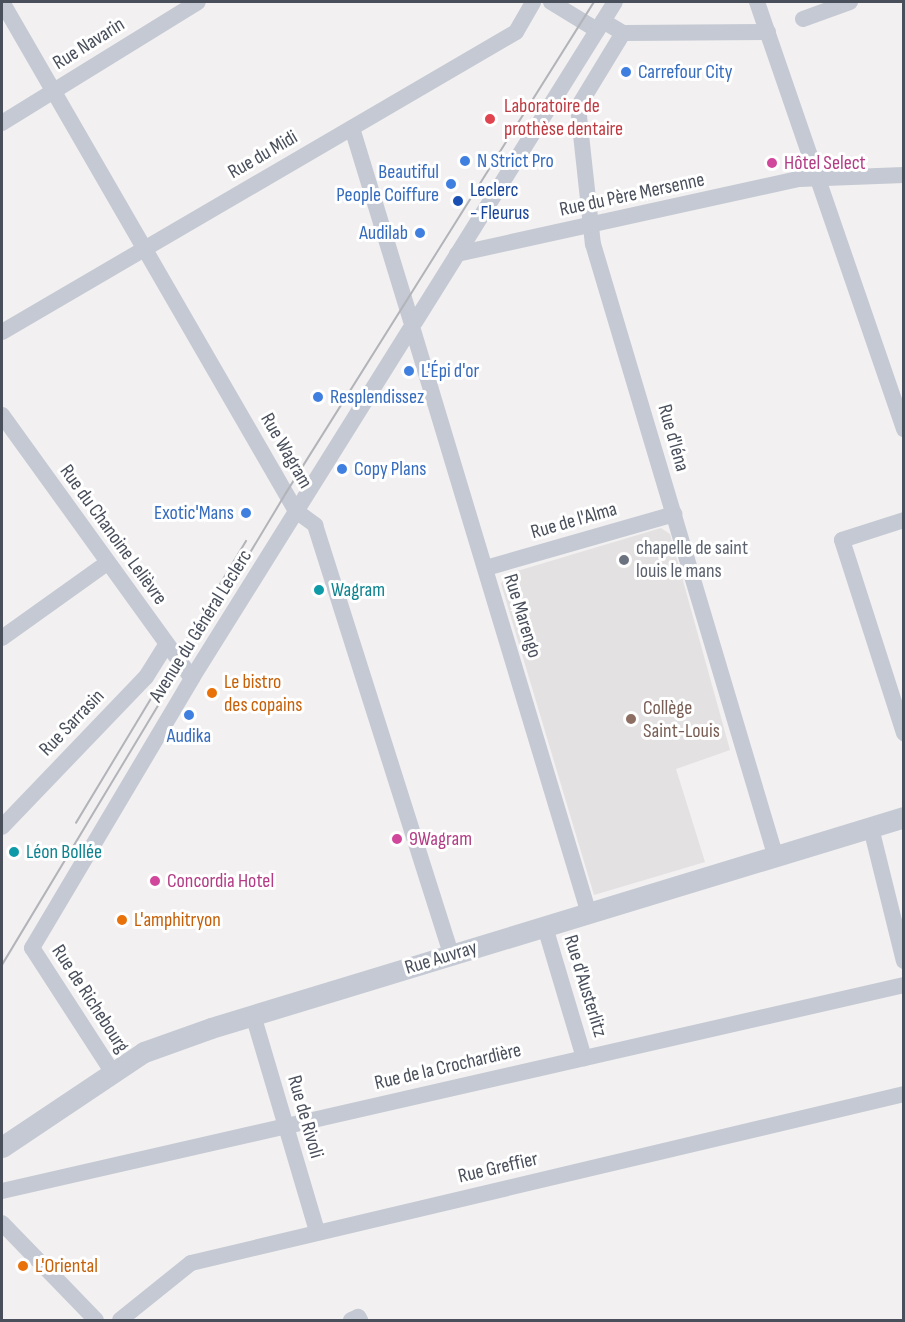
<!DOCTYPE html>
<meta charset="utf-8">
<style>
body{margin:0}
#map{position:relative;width:905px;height:1322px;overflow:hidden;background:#f2f0f0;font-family:"Sofia Sans Condensed",sans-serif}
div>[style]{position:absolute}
.education>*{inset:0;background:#e3e1e1}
.minor>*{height:16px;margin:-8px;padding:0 8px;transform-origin:8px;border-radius:8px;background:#c4c9d3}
.tertiary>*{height:21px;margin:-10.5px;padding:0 10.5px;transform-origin:10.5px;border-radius:10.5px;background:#c4c9d3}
.tram>*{height:1.5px;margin:-0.75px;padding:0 0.75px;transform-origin:0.75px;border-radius:0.75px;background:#b2b4b9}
.dots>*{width:16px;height:16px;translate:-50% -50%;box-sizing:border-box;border:3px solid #fff;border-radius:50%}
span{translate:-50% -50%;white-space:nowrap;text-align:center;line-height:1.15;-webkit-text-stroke:6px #fff;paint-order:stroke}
.street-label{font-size:20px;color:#494f5b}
.shop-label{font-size:20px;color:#366cbe}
.left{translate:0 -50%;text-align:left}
.right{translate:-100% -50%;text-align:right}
.health-label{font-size:20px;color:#be3a42}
.hotel-label{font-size:20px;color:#b23c85}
.transit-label{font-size:20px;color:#164399}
.worship-label{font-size:20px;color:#5b616d}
.culture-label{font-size:20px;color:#0d838f}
.food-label{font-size:20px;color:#c56008}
.education-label{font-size:20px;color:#785e54}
.frame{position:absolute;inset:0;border:3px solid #494f5b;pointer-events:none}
</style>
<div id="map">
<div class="education">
<i style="clip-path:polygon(661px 528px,670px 534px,730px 750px,676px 769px,705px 862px,594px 895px,501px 584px,507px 574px)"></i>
</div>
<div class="minor">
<i style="left:2px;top:2px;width:588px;rotate:59.99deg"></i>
<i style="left:296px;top:511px;width:24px;rotate:36deg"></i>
<i style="left:315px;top:525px;width:451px;rotate:72.4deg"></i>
<i style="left:551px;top:2px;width:54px;rotate:31.3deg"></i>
<i style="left:757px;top:2px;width:452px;rotate:71deg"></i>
<i style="left:803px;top:19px;width:50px;rotate:-19.9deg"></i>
<i style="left:603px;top:21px;width:23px;rotate:31deg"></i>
<i style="left:623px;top:33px;width:145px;rotate:-0.4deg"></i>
<i style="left:623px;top:33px;width:87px;rotate:121.3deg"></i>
<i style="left:578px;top:107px;width:138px;rotate:83.8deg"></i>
<i style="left:593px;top:244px;width:641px;rotate:73.4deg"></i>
<i style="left:2px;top:123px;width:230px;rotate:-31.7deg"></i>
<i style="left:352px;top:128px;width:202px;rotate:73deg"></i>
<i style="left:457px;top:254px;width:350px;rotate:-12.4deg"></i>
<i style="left:799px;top:179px;width:105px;rotate:-2.2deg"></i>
<i style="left:415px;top:322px;width:377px;rotate:-58deg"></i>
<i style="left:413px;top:330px;width:610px;rotate:73.23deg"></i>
<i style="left:2px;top:332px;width:595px;rotate:-30.27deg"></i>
<i style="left:516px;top:32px;width:34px;rotate:-60deg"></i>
<i style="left:2px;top:415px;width:324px;rotate:54.2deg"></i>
<i style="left:904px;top:520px;width:65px;rotate:162.1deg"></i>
<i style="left:842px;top:540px;width:203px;rotate:72.2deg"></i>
<i style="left:486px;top:568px;width:196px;rotate:-16deg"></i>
<i style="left:2px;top:638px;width:129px;rotate:-35.5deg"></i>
<i style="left:2px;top:827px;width:208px;rotate:-46.2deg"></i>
<i style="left:146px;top:677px;width:39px;rotate:-58deg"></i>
<i style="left:871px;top:828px;width:137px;rotate:76.1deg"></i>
<i style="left:545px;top:927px;width:137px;rotate:73.4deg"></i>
<i style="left:253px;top:1015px;width:225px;rotate:73.5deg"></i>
<i style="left:113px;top:1073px;width:149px;rotate:-122.9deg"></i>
<i style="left:32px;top:948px;width:314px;rotate:-59.3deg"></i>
<i style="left:192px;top:678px;width:411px;rotate:-58deg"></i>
<i style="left:2px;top:1191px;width:925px;rotate:-12.86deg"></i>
<i style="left:2px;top:1223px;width:135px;rotate:45.9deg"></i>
<i style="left:120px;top:1320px;width:91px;rotate:-38.8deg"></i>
<i style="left:191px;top:1263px;width:733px;rotate:-13.33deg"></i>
<i style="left:351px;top:1320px;width:8px;rotate:-23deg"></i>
<i style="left:358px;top:1317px;width:4px;rotate:56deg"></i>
</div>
<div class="tertiary">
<i style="left:2px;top:1147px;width:171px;rotate:-33.8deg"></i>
<i style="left:144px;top:1052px;width:71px;rotate:-19.7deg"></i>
<i style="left:211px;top:1028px;width:724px;rotate:-16.93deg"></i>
</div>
<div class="tram">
<i style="left:76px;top:823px;width:329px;rotate:-58.9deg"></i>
<i style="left:2px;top:965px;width:551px;rotate:-58.96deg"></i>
<i style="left:286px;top:493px;width:580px;rotate:-57.9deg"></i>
</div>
<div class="dots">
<i style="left:626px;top:72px;background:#3f7fe0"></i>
<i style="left:490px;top:119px;background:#e0444e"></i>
<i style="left:465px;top:161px;background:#3f7fe0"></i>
<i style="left:772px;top:163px;background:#d1479c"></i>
<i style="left:451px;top:184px;background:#3f7fe0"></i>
<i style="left:458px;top:201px;background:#1a4fb4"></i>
<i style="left:420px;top:233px;background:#3f7fe0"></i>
<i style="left:409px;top:371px;background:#3f7fe0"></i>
<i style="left:318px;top:397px;background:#3f7fe0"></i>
<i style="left:342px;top:469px;background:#3f7fe0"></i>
<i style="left:246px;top:513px;background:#3f7fe0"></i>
<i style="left:624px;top:560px;background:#6b7280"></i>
<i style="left:319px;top:590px;background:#0f9aa8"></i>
<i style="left:212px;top:693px;background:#e8710a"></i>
<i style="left:189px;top:715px;background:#3f7fe0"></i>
<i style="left:631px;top:719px;background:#8d6e63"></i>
<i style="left:397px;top:839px;background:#d1479c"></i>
<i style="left:14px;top:852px;background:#0f9aa8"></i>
<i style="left:155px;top:881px;background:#d1479c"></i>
<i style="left:122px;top:920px;background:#e8710a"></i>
<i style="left:23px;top:1266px;background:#e8710a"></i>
</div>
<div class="street-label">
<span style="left:89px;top:44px;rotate:-32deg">Rue Navarin</span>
<span style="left:263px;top:155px;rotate:-30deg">Rue du Midi</span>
<span style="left:632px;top:195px;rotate:-12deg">Rue du Père Mersenne</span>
<span style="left:673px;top:438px;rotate:74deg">Rue d'Iéna</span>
<span style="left:286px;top:451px;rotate:60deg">Rue Wagram</span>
<span style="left:574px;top:521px;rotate:-16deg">Rue de l'Alma</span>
<span style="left:113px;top:535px;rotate:54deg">Rue du Chanoine Lelièvre</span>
<span style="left:522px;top:616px;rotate:73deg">Rue Marengo</span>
<span style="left:201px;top:626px;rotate:-58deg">Avenue du Général Leclerc</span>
<span style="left:72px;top:723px;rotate:-46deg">Rue Sarrasin</span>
<span style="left:441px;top:958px;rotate:-17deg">Rue Auvray</span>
<span style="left:585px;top:986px;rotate:73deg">Rue d'Austerlitz</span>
<span style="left:90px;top:999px;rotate:57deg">Rue de Richebourg</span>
<span style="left:448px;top:1067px;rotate:-13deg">Rue de la Crochardière</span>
<span style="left:305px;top:1117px;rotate:74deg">Rue de Rivoli</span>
<span style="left:498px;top:1168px;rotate:-13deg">Rue Greffier</span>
</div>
<div class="shop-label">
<span class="left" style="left:638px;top:72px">Carrefour City</span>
<span class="left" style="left:477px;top:161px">N Strict Pro</span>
<span class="right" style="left:439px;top:184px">Beautiful<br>People Coiffure</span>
<span class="right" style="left:408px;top:233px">Audilab</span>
<span class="left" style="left:421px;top:371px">L'Épi d'or</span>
<span class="left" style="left:330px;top:397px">Resplendissez</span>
<span class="left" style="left:354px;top:469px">Copy Plans</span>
<span class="right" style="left:234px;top:513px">Exotic'Mans</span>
<span style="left:189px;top:736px">Audika</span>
</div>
<div class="health-label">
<span class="left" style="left:504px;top:118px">Laboratoire de<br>prothèse dentaire</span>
</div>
<div class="hotel-label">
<span class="left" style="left:784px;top:163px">Hôtel Select</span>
<span class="left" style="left:409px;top:839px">9Wagram</span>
<span class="left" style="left:167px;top:881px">Concordia Hotel</span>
</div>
<div class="transit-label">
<span class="left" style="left:470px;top:202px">Leclerc<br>- Fleurus</span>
</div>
<div class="worship-label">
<span class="left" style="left:636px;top:560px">chapelle de saint<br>louis le mans</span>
</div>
<div class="culture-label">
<span class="left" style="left:331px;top:590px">Wagram</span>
<span class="left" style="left:26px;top:852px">Léon Bollée</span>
</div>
<div class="food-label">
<span class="left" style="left:224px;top:694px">Le bistro<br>des copains</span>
<span class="left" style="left:134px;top:920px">L'amphitryon</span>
<span class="left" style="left:35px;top:1266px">L'Oriental</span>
</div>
<div class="education-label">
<span class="left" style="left:643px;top:720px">Collège<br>Saint-Louis</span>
</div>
<div class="frame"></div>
</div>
